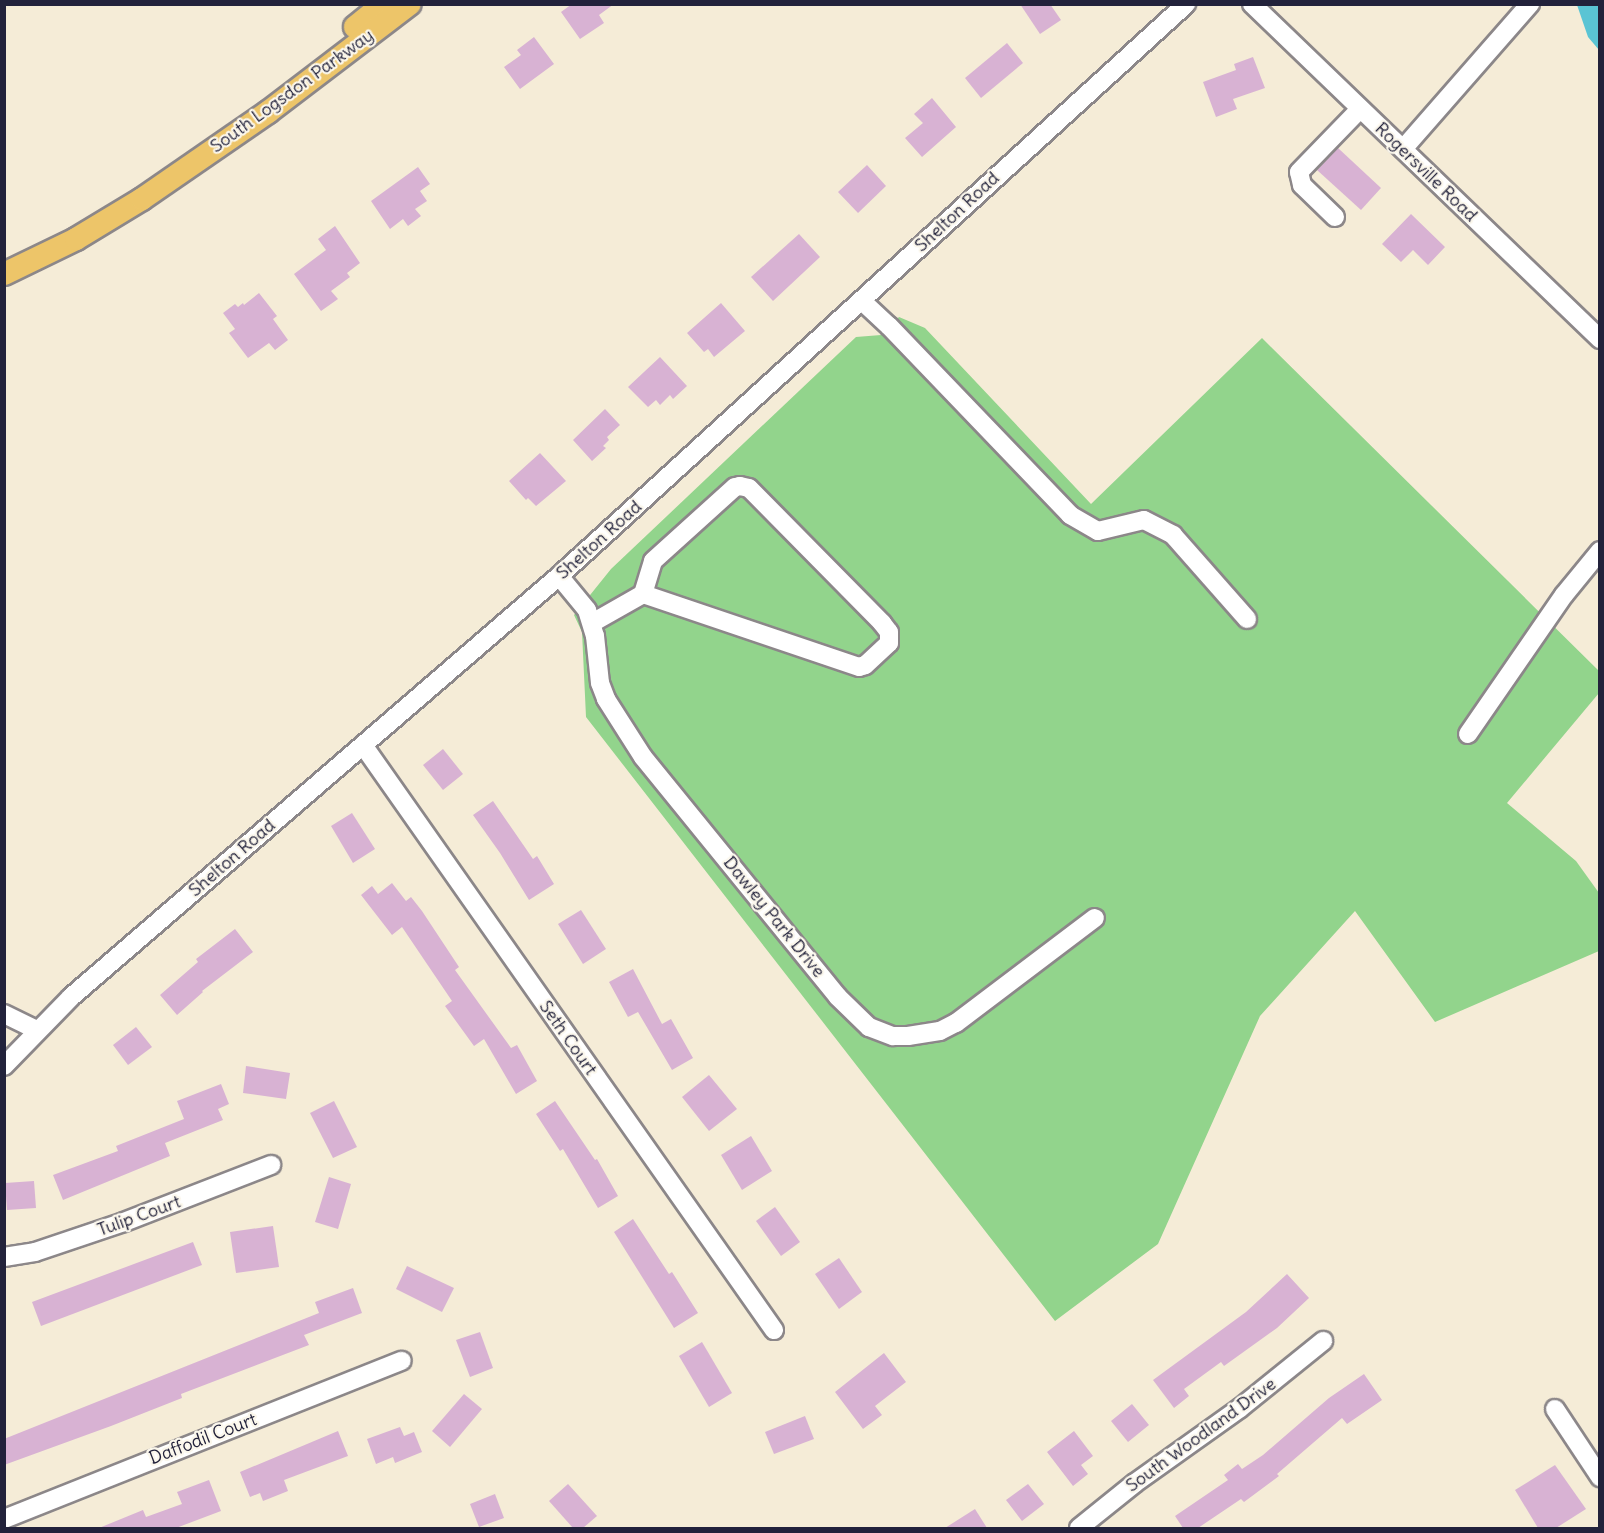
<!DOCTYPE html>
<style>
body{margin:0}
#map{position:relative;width:1604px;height:1533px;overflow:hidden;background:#f5ecd7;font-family:Delius,sans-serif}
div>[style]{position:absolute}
.green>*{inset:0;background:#92d48c}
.water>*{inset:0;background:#5ac4d4}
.building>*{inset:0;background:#d8b2d3}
.roads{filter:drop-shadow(2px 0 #8c8789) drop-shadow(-2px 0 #8c8789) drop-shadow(0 2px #8c8789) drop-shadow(0 -2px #8c8789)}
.minor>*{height:18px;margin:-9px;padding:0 9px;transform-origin:9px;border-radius:9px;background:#fff}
.major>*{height:22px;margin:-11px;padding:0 11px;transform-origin:11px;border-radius:11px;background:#edc569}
span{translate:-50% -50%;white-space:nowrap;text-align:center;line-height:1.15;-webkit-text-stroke:4.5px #fbf7ec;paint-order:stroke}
.street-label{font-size:18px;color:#22223b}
.frame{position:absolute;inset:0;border:6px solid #22223b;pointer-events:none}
</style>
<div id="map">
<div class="green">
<i style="clip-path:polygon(899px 317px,925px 328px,1091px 504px,1262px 338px,1599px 671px,1599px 693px,1507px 803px,1576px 861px,1599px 893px,1599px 951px,1435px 1022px,1355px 911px,1260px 1016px,1158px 1244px,1055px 1321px,586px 717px,582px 632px,574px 615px,611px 569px,856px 337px,881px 335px)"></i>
</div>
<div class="water">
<i style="clip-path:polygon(1577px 5px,1599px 5px,1599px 50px,1588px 37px)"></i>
</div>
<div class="building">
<i style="clip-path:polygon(572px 4px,614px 4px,599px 15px,604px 23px,580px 39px,561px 12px)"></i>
<i style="clip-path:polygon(1020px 4px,1050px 4px,1061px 20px,1040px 34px)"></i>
<i style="clip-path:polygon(534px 37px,554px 64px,520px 89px,504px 67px,521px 55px,517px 50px)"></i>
<i style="clip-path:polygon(1007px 43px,1023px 63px,981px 98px,965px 78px)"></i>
<i style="clip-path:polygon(1253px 57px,1265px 88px,1233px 99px,1237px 109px,1216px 117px,1203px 82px,1236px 70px,1234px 64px)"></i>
<i style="clip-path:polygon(932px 98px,956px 127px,922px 157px,905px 138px,923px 123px,914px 114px)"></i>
<i style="clip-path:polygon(1338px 148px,1381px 188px,1361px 210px,1317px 170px)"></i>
<i style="clip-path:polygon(867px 165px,886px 186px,858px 213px,838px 192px)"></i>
<i style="clip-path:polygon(418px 167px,430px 184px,420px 191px,427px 201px,415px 209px,421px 216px,408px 226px,403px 219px,390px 229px,371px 201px)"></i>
<i style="clip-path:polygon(1411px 214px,1445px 247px,1428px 265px,1413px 250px,1401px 262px,1382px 244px)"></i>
<i style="clip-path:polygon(335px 226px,360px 263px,347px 273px,350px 277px,331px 291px,338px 299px,321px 311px,294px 274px,326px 250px,318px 239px)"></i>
<i style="clip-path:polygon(799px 234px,820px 257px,773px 301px,751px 277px)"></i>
<i style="clip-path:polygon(259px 293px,277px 316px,273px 319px,288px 340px,275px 350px,269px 343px,248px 358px,229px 333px,235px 329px,223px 313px,235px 304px,238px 307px,243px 303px,244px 305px)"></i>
<i style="clip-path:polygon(721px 303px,745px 331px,714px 357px,708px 349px,704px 352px,687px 333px)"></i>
<i style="clip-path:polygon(660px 357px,687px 386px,673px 399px,670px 395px,660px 405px,656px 400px,648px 407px,628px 387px)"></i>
<i style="clip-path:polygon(605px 409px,620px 425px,607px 437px,609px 440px,603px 446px,606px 448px,592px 461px,573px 440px)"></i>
<i style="clip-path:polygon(540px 453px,566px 481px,536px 506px,528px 498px,526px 500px,509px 481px)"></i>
<i style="clip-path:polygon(443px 749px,463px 774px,443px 790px,423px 765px)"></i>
<i style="clip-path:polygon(493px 801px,533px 859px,537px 856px,554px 884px,529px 900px,500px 853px,473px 815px)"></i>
<i style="clip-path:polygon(352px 813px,375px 849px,353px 863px,331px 826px)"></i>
<i style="clip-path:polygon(392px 883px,406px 901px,411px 897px,422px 911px,459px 967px,455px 970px,511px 1048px,517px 1045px,537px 1081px,516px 1094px,484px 1039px,474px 1046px,445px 1006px,452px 1001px,402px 927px,392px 935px,361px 895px,372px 886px,378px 894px)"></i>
<i style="clip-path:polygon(581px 910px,606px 949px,583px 964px,558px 924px)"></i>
<i style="clip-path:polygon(235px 929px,253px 952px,202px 991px,203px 992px,177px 1015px,160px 995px,198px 962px,196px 959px)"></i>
<i style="clip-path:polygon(633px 969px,662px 1024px,671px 1019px,693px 1058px,672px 1070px,638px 1012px,628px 1017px,609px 982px)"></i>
<i style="clip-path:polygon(136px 1027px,152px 1047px,128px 1065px,113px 1045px)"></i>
<i style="clip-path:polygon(246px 1066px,290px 1073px,286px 1099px,243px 1093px)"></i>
<i style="clip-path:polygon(709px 1075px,737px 1109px,709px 1131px,682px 1097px)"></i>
<i style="clip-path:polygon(221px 1084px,229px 1104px,218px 1109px,223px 1120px,165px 1143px,170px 1156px,63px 1200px,53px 1175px,118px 1151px,116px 1146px,184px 1119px,177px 1101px)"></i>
<i style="clip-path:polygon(334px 1101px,357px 1147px,333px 1158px,310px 1113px)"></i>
<i style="clip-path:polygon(555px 1101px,595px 1160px,597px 1159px,618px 1196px,598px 1208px,563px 1149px,560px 1151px,536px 1114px)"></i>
<i style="clip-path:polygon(751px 1136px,772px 1171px,742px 1190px,721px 1155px)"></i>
<i style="clip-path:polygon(329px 1177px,351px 1184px,338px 1229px,315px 1222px)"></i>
<i style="clip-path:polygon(34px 1181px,36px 1208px,7px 1210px,5px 1183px)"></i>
<i style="clip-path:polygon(775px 1207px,800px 1242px,781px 1256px,756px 1221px)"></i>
<i style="clip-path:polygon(633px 1219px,669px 1274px,672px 1272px,698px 1313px,674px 1328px,614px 1232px)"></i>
<i style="clip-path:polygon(273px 1226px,279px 1267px,236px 1273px,230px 1232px)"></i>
<i style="clip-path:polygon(193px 1242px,202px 1265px,41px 1326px,32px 1302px)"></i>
<i style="clip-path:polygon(839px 1258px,862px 1292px,839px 1309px,815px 1274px)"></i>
<i style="clip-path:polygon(407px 1266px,454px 1288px,442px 1312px,396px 1289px)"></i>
<i style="clip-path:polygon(1287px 1274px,1309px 1298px,1277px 1328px,1224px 1366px,1221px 1362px,1184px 1389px,1189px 1396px,1174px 1408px,1153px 1380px,1246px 1312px)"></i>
<i style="clip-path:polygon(353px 1288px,362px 1313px,304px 1335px,309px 1345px,181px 1394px,182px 1398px,111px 1426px,4px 1465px,4px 1439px,319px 1313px,315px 1302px)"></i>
<i style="clip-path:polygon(480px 1332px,493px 1368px,470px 1377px,456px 1340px)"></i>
<i style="clip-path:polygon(702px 1342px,732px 1393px,709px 1407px,679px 1356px)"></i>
<i style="clip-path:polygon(884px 1353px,906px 1382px,875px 1406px,882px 1415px,863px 1429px,835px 1392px)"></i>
<i style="clip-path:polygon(1364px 1374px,1382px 1400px,1347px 1424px,1342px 1418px,1277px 1474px,1279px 1476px,1244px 1502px,1241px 1499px,1198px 1528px,1183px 1528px,1175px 1516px,1228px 1480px,1224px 1475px,1238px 1464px,1242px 1469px,1263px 1455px,1329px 1398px)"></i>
<i style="clip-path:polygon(464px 1394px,482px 1409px,450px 1447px,432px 1431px)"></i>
<i style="clip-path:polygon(1132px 1404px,1149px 1425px,1128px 1442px,1111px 1421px)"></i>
<i style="clip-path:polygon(805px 1416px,814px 1439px,774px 1454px,765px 1432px)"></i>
<i style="clip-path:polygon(400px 1427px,404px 1436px,414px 1432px,422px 1452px,395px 1463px,393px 1457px,376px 1464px,367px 1439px)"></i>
<i style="clip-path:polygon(338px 1431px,348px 1456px,284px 1480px,288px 1491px,263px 1501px,260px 1493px,250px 1497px,240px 1472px)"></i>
<i style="clip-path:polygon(1074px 1431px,1093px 1456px,1081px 1465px,1088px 1474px,1073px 1486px,1047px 1452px)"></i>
<i style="clip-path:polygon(1555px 1465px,1586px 1509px,1556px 1528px,1538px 1528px,1515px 1490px)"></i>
<i style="clip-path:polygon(209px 1480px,221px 1511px,176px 1528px,99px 1528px,143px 1510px,146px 1517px,182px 1504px,177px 1492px)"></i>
<i style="clip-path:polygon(568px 1484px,597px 1516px,583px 1528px,573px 1528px,549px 1501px)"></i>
<i style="clip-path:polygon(1028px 1484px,1044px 1504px,1022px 1521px,1006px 1500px)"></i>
<i style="clip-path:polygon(495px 1494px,504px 1518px,479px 1527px,470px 1504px)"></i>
<i style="clip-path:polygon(975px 1509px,987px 1528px,945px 1528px)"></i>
</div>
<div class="roads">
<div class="minor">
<i style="left:1252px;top:4px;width:483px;rotate:43.9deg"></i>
<i style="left:1403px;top:149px;width:193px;rotate:-48.8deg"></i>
<i style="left:1335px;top:217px;width:46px;rotate:-135.9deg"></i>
<i style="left:1302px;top:185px;width:13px;rotate:-103deg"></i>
<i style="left:1299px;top:172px;width:88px;rotate:-45.9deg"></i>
<i style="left:862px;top:301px;width:37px;rotate:43deg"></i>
<i style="left:889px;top:326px;width:262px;rotate:46.2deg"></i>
<i style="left:1070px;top:515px;width:32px;rotate:30deg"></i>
<i style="left:1098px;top:531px;width:47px;rotate:-13.4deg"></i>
<i style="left:1144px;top:520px;width:33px;rotate:27deg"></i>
<i style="left:1173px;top:535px;width:112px;rotate:48.6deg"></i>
<i style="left:559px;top:576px;width:44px;rotate:50.5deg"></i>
<i style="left:587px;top:610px;width:27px;rotate:73deg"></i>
<i style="left:595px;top:636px;width:47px;rotate:83.9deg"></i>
<i style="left:600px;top:683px;width:17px;rotate:69deg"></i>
<i style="left:606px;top:699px;width:69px;rotate:57.5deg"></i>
<i style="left:643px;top:757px;width:309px;rotate:50.9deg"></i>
<i style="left:838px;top:997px;width:43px;rotate:44.1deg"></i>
<i style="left:869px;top:1027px;width:26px;rotate:21deg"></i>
<i style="left:893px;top:1036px;width:15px"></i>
<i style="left:908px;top:1036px;width:32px;rotate:-9deg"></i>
<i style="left:940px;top:1031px;width:18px;rotate:-27deg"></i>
<i style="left:956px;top:1023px;width:174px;rotate:-37.1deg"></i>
<i style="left:592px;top:623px;width:59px;rotate:-29.6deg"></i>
<i style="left:643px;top:594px;width:34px;rotate:-73deg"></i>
<i style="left:653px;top:561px;width:110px;rotate:-42.1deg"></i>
<i style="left:735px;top:487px;width:5px;rotate:-11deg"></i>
<i style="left:740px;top:486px;width:9px;rotate:13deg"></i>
<i style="left:749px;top:488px;width:190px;rotate:45.4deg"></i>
<i style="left:882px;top:623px;width:11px;rotate:52deg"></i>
<i style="left:889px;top:632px;width:11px;rotate:90deg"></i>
<i style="left:889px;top:643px;width:33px;rotate:137deg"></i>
<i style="left:865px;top:665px;width:6px;rotate:162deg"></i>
<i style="left:859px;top:667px;width:228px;rotate:-161.3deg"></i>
<i style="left:1468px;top:734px;width:169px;rotate:-55.4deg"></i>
<i style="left:1564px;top:595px;width:57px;rotate:-50.7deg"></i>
<i style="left:363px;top:745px;width:715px;rotate:54.91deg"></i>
<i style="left:4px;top:1014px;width:37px;rotate:26deg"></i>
<i style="left:4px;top:1066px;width:96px;rotate:-45.8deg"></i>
<i style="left:71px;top:997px;width:645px;rotate:-40.78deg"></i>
<i style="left:559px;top:576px;width:849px;rotate:-42.37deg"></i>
<i style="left:4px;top:1257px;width:31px;rotate:-9deg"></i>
<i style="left:35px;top:1252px;width:94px;rotate:-18.6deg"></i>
<i style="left:124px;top:1222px;width:158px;rotate:-21.2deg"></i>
<i style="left:1555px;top:1409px;width:82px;rotate:56.5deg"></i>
<i style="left:4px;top:1519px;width:428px;rotate:-21.7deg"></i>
<i style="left:1079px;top:1528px;width:72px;rotate:-38.8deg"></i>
<i style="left:1135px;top:1483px;width:129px;rotate:-35.5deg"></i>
<i style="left:1240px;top:1408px;width:107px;rotate:-38.9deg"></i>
</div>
<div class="major">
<i style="left:355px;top:27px;width:36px;rotate:-39deg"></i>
<i style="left:4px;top:274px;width:80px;rotate:-25.9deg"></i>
<i style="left:76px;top:239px;width:77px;rotate:-31.2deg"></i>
<i style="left:142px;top:199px;width:153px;rotate:-34.6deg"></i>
<i style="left:268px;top:112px;width:178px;rotate:-37.3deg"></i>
</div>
</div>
<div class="street-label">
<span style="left:292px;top:91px;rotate:-36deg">South Logsdon Parkway</span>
<span style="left:1426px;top:172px;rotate:44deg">Rogersville Road</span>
<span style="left:957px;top:212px;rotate:-43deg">Shelton Road</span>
<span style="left:599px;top:540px;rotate:-42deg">Shelton Road</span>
<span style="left:232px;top:858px;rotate:-41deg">Shelton Road</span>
<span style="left:774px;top:917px;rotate:51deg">Dawley Park Drive</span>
<span style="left:568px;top:1038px;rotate:55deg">Seth Court</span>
<span style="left:139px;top:1216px;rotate:-20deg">Tulip Court</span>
<span style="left:1201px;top:1435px;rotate:-36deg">South Woodland Drive</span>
<span style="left:203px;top:1439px;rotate:-21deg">Daffodil Court</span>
</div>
<div class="frame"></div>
</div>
